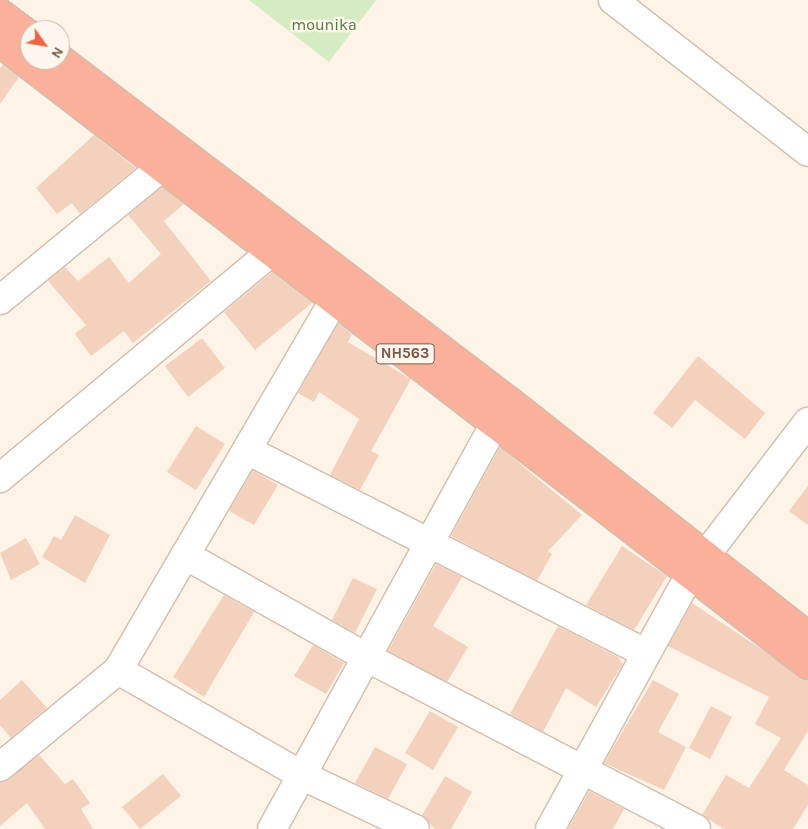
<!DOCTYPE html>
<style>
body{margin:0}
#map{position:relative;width:808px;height:829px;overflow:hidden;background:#fdf3e6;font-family:Karla,sans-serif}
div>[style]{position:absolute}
.green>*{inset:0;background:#d5ecc3}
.building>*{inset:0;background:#f4d1bc}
.roads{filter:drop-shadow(1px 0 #d2bdad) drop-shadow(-1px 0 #d2bdad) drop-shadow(0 1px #d2bdad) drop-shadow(0 -1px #d2bdad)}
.minor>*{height:28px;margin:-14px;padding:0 14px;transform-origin:14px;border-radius:14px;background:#fff}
.highway>*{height:28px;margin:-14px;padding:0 14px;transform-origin:14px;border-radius:14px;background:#fab09a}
span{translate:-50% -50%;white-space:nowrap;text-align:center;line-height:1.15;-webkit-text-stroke:4.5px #fff7ed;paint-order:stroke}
.shield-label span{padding:1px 4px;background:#fff7ed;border:1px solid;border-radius:4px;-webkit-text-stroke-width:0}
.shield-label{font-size:15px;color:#785849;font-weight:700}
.park-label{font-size:16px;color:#51793d}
.north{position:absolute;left:20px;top:20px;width:50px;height:50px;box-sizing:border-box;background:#fff7ed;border:1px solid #c9b7ab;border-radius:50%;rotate:122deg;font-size:14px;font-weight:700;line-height:20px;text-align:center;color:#785849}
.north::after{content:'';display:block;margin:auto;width:18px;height:22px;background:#ec6645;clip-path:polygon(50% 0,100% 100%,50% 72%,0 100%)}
</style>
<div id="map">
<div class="green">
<i style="clip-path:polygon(249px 0,376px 0,329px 62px)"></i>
</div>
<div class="building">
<i style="clip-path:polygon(3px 65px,19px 77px,0 104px,0 68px)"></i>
<i style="clip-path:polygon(94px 135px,136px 168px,80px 214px,72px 203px,57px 214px,36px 188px)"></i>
<i style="clip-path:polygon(162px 187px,184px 204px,164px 221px,211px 281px,133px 343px,124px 331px,91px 356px,75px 334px,86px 325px,48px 281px,65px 267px,78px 281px,109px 257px,129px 283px,161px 254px,128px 215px)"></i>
<i style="clip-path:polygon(272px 272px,312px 303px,255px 350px,224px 312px)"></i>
<i style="clip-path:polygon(338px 323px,352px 334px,348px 342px,411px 379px,371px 451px,379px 455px,360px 490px,330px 475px,359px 419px,319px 392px,314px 402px,298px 393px)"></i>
<i style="clip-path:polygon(202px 338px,225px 368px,188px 397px,165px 366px)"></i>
<i style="clip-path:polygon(698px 356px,765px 413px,745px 439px,695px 400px,672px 428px,653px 413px)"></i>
<i style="clip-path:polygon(196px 426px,225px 444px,196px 490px,167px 472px)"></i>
<i style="clip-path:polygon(500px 447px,582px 515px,548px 551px,552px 554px,537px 581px,451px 536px)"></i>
<i style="clip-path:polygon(253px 470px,278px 485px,254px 525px,229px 511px)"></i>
<i style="clip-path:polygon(808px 486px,808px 525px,789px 511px)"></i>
<i style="clip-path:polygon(75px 515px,110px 535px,85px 583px,42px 557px,54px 536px,61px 540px)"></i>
<i style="clip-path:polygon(26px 538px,40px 564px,11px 580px,0 553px)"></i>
<i style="clip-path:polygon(622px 546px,667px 576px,634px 630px,586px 605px)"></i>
<i style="clip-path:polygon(436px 564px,462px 577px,433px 626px,468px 647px,447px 682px,388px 651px)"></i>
<i style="clip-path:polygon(353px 578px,377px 589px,355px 633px,332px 620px)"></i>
<i style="clip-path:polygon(224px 595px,254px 612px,204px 697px,173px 677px)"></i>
<i style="clip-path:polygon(692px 603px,808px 680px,808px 731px,784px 770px,808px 785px,808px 805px,793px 829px,724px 829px,702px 815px,726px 775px,749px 788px,781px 738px,755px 724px,769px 697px,668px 646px)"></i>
<i style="clip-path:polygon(558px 626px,618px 657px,623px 664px,596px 707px,566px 688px,543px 732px,510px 714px)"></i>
<i style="clip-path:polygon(313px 645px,344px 663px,326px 694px,294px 676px)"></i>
<i style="clip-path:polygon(22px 680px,47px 708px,11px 738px,0 725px,0 700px)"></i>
<i style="clip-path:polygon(653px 680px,679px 694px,658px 732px,686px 747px,664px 790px,604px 763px)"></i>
<i style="clip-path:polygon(711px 706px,732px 717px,710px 759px,689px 748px)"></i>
<i style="clip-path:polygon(430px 711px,458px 727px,433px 770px,405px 753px)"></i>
<i style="clip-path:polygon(375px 747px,407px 764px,388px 799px,355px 783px)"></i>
<i style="clip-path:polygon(39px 755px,65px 784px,73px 779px,90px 803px,81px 809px,93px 829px,45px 829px,27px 803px,0 826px,0 782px)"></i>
<i style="clip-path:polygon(163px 774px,181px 796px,140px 829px,122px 807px)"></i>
<i style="clip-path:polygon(445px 776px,472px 792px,451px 829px,435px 829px,422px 815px)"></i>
<i style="clip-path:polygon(589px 791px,624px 809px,613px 829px,568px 829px)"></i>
</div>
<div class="roads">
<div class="minor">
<i style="left:613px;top:0;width:247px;rotate:37.9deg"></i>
<i style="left:0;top:300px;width:210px;rotate:-39.4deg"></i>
<i style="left:247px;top:450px;width:447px;rotate:27deg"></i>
<i style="left:0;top:478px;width:353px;rotate:-39.8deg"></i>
<i style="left:185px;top:555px;width:208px;rotate:29.4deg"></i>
<i style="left:366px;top:657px;width:372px;rotate:27.5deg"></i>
<i style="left:705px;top:556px;width:169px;rotate:-52.5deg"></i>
<i style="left:118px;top:670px;width:211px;rotate:29.8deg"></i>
<i style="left:301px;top:775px;width:126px;rotate:25.3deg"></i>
<i style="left:0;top:767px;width:153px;rotate:-39.4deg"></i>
<i style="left:118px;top:670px;width:428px;rotate:-59.7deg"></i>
<i style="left:272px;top:829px;width:463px;rotate:-61.2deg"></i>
<i style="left:550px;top:829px;width:291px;rotate:-61.2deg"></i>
</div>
<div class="highway">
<i style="left:0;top:13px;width:38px;rotate:37deg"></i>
<i style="left:0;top:43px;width:1020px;rotate:37.59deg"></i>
<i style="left:60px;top:59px;width:563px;rotate:37.28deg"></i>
<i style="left:508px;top:400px;width:382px;rotate:38.2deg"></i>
</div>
</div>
<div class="shield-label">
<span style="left:405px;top:354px">NH563</span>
</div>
<div class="park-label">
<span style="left:324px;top:25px">mounika</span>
</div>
<div class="north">N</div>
</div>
